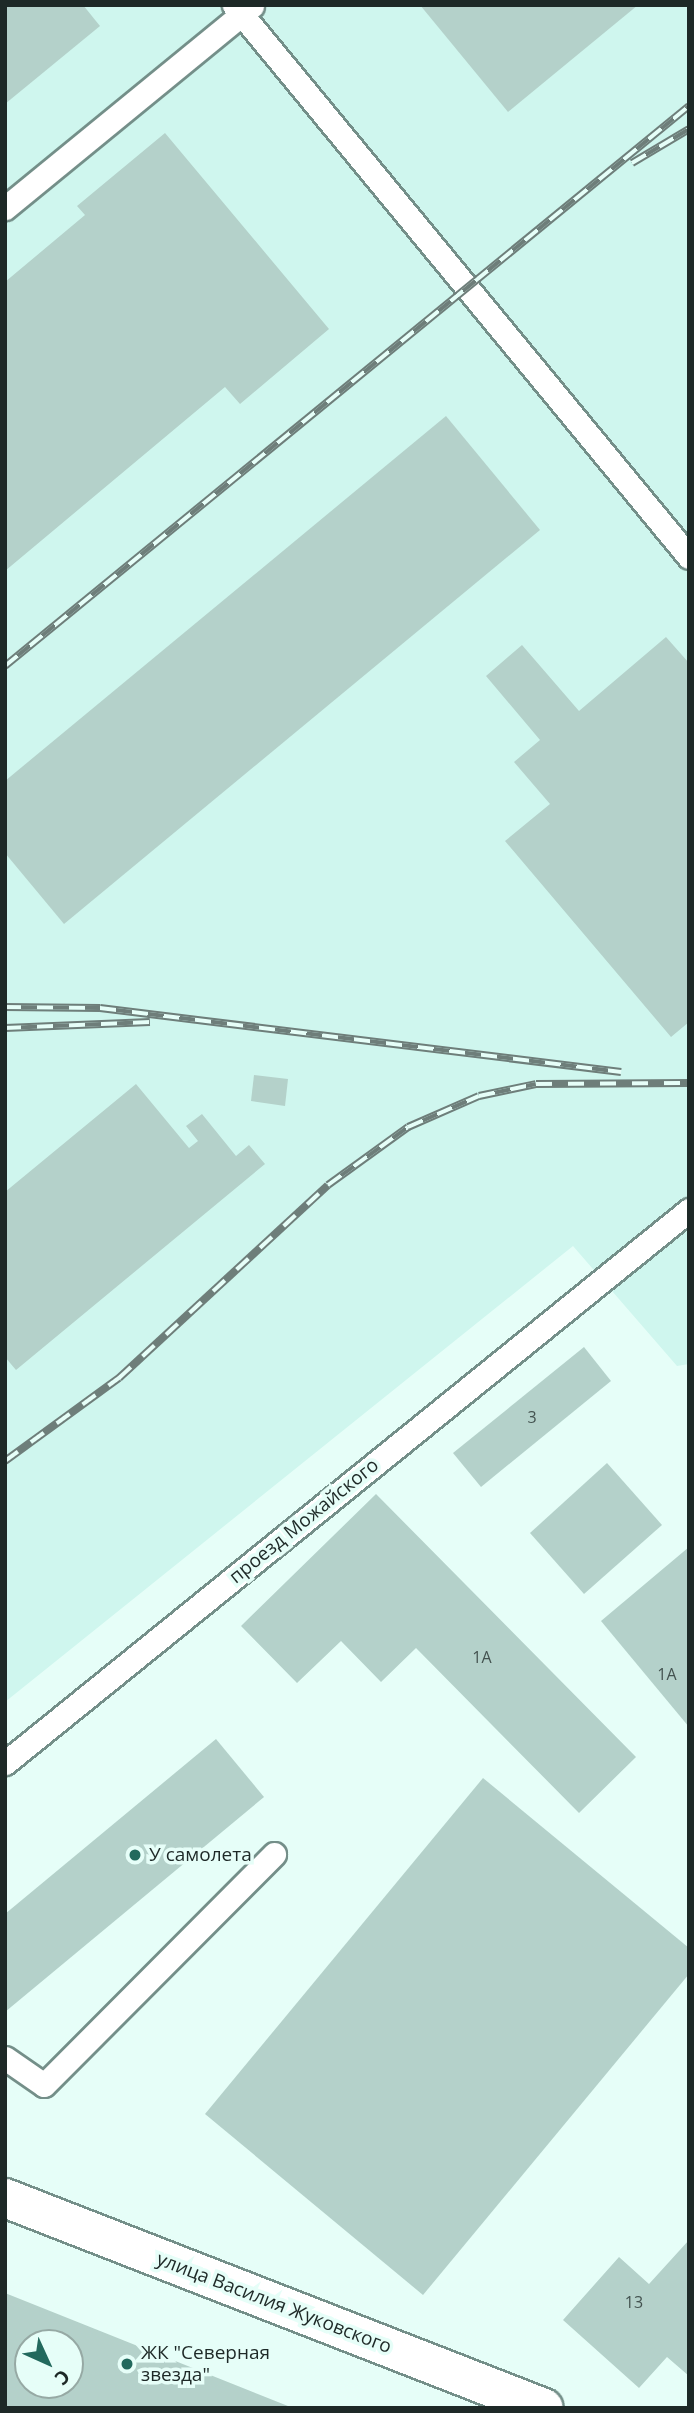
<!DOCTYPE html>
<meta charset="utf-8">
<style>
body{margin:0}
#map{position:relative;width:694px;height:2413px;overflow:hidden;background:#e6fef8;font-family:"Open Sans",sans-serif}
div>[style]{position:absolute}
.built>*{inset:0;background:#cff6ee}
.building>*{inset:0;background:#b4d1ca}
.roads{filter:drop-shadow(2px 0 #748f89) drop-shadow(-2px 0 #748f89) drop-shadow(0 2px #748f89) drop-shadow(0 -2px #748f89)}
.service>*{height:23px;margin:-11.5px;padding:0 11.5px;transform-origin:11.5px;border-radius:11.5px;background:#fff}
.tertiary>*{height:38px;margin:-19px;padding:0 19px;transform-origin:19px;border-radius:19px;background:#fff}
.rail>*{height:8px;margin-top:-4px;transform-origin:0;background:repeating-linear-gradient(90deg,#e6fef8 0 16px,#6e7e7a 0 32px);box-sizing:border-box;border-block:2px solid #6e7e7a}
.dots>*{width:19px;height:19px;translate:-50% -50%;box-sizing:border-box;border:4px solid #e6fef8;border-radius:50%}
span{translate:-50% -50%;white-space:nowrap;text-align:center;line-height:1.15;-webkit-text-stroke:7px #e6fef8;paint-order:stroke}
.number-label{font-size:16px;color:#445350}
.number-label span{-webkit-text-stroke-width:0}
.street-label{font-size:19px;color:#1e2927}
.poi-label{font-size:19px;color:#1e2927}
.left{translate:0 -50%;text-align:left}
.frame{position:absolute;inset:0;border:7px solid #1e2927;pointer-events:none}
.north{position:absolute;left:14px;top:2329px;width:70px;height:70px;box-sizing:border-box;background:#e6fef8;border:2px solid #96a9a4;border-radius:50%;rotate:135deg;font-size:19px;font-weight:700;line-height:28px;text-align:center;color:#1e2927}
.north::after{content:'';display:block;margin:auto;width:24px;height:32px;background:#22695d;clip-path:polygon(50% 0,100% 100%,50% 72%,0 100%)}
</style>
<div id="map">
<div class="built">
<i style="clip-path:polygon(5px 5px,689px 5px,689px 1364px,677px 1366px,573px 1246px,5px 1702px)"></i>
</div>
<div class="building">
<i style="clip-path:polygon(5px 5px,83px 5px,100px 26px,5px 104px)"></i>
<i style="clip-path:polygon(420px 5px,638px 5px,508px 112px)"></i>
<i style="clip-path:polygon(165px 133px,329px 329px,240px 404px,225px 387px,5px 571px,5px 282px,85px 215px,77px 206px)"></i>
<i style="clip-path:polygon(446px 416px,540px 530px,64px 924px,5px 853px,5px 781px)"></i>
<i style="clip-path:polygon(666px 637px,689px 663px,689px 1022px,671px 1037px,505px 841px,550px 804px,514px 762px,540px 740px,486px 676px,522px 645px,579px 711px)"></i>
<i style="clip-path:polygon(254px 1075px,288px 1079px,285px 1106px,251px 1101px)"></i>
<i style="clip-path:polygon(136px 1084px,189px 1148px,198px 1141px,186px 1126px,202px 1114px,236px 1156px,249px 1145px,265px 1164px,16px 1370px,5px 1357px,5px 1192px)"></i>
<i style="clip-path:polygon(584px 1347px,611px 1381px,481px 1487px,453px 1453px)"></i>
<i style="clip-path:polygon(607px 1463px,662px 1525px,584px 1594px,530px 1533px)"></i>
<i style="clip-path:polygon(376px 1494px,636px 1757px,579px 1813px,416px 1648px,381px 1682px,341px 1641px,297px 1683px,241px 1626px)"></i>
<i style="clip-path:polygon(689px 1547px,689px 1727px,601px 1621px)"></i>
<i style="clip-path:polygon(216px 1739px,264px 1797px,5px 2012px,5px 1914px)"></i>
<i style="clip-path:polygon(483px 1778px,689px 1948px,689px 1974px,423px 2295px,205px 2114px)"></i>
<i style="clip-path:polygon(689px 2240px,689px 2376px,667px 2357px,639px 2388px,563px 2320px,619px 2257px,649px 2284px)"></i>
<i style="clip-path:polygon(evenodd,5px 2293px,293px 2408px,5px 2408px,5px 2293px,28px 2343px,70px 2343px,70px 2385px,28px 2385px,28px 2343px)"></i>
</div>
<div class="roads">
<div class="service">
<i style="left:234px;top:5px;width:715px;rotate:50.5deg"></i>
<i style="left:5px;top:208px;width:319px;rotate:-39.3deg"></i>
<i style="left:5px;top:1763px;width:880px;rotate:-38.95deg"></i>
<i style="left:5px;top:2058px;width:47px;rotate:34.7deg"></i>
<i style="left:44px;top:2085px;width:326px;rotate:-45.1deg"></i>
</div>
<div class="tertiary">
<i style="left:5px;top:2198px;width:578px;rotate:21.29deg"></i>
</div>
</div>
<div class="rail">
<i style="left:632px;top:163px;width:66px;rotate:-30.8deg"></i>
<i style="left:5px;top:666px;width:884px;rotate:-39.31deg"></i>
<i style="left:5px;top:1007px;width:95px;rotate:0.6deg"></i>
<i style="left:100px;top:1008px;width:525px;rotate:7deg"></i>
<i style="left:5px;top:1028px;width:145px;rotate:-2.4deg"></i>
<i style="left:5px;top:1461px;width:141px;rotate:-36.1deg"></i>
<i style="left:119px;top:1378px;width:284px;rotate:-42.7deg"></i>
<i style="left:328px;top:1185px;width:99px;rotate:-35.9deg"></i>
<i style="left:408px;top:1127px;width:77px;rotate:-23.6deg"></i>
<i style="left:479px;top:1096px;width:58px;rotate:-11.9deg"></i>
<i style="left:536px;top:1084px;width:153px;rotate:-0.4deg"></i>
</div>
<div class="dots">
<i style="left:135px;top:1855px;background:#22695d"></i>
<i style="left:127px;top:2364px;background:#22695d"></i>
</div>
<div class="number-label">
<span style="left:532px;top:1417px">3</span>
<span style="left:482px;top:1657px">1А</span>
<span style="left:667px;top:1674px">1А</span>
<span style="left:634px;top:2302px">13</span>
</div>
<div class="street-label">
<span style="left:304px;top:1521px;rotate:-39deg">проезд Можайского</span>
<span style="left:274px;top:2303px;rotate:21deg">улица Василия Жуковского</span>
</div>
<div class="poi-label">
<span class="left" style="left:149px;top:1855px">У самолета</span>
<span class="left" style="left:141px;top:2364px">ЖК "Северная<br>звезда"</span>
</div>
<div class="frame"></div>
<div class="north">С</div>
</div>
